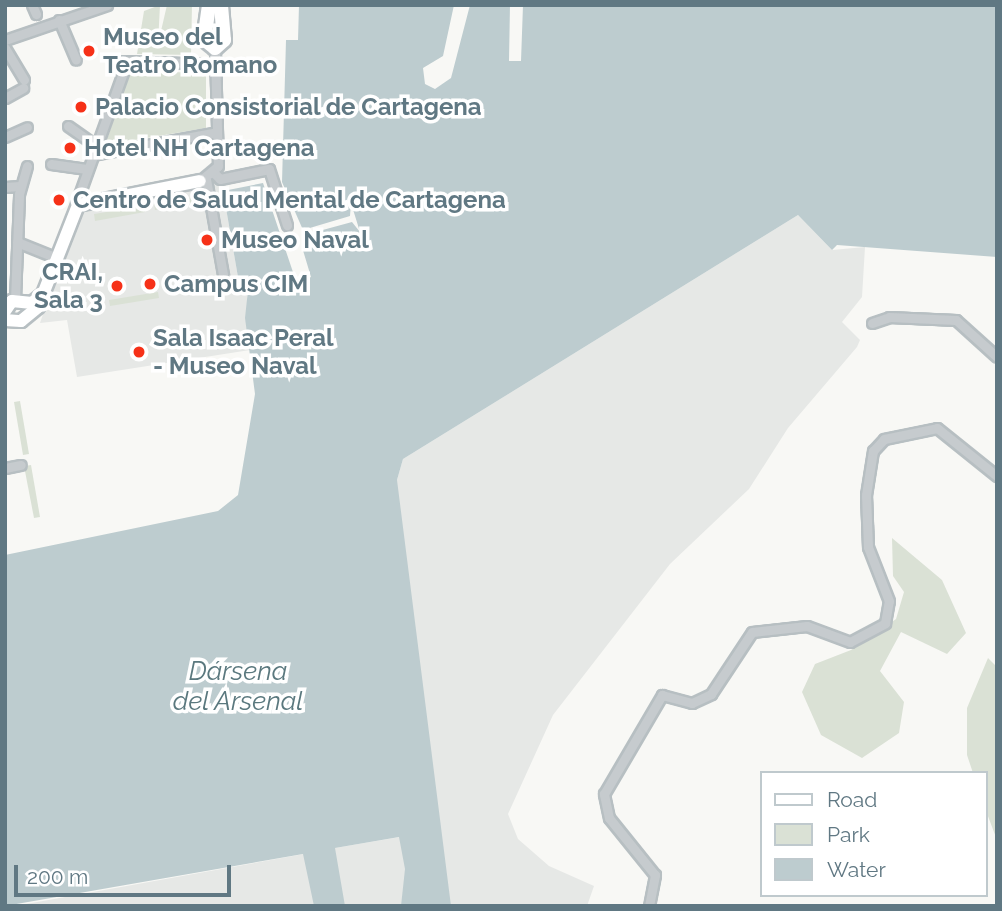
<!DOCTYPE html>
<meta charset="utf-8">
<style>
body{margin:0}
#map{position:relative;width:1002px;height:911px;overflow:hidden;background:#f8f8f5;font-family:Raleway,sans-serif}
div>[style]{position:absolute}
.built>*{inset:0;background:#e6e8e6}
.green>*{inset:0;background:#dae1d5}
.water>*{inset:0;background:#bdcccf}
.roads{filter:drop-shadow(2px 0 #b7bfc2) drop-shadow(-2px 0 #b7bfc2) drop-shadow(0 2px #b7bfc2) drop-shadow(0 -2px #b7bfc2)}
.street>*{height:9px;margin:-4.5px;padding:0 4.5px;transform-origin:4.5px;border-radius:4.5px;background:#c6cbce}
.secondary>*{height:12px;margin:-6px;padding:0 6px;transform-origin:6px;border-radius:6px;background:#fff}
.primary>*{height:14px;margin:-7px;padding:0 7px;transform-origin:7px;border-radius:7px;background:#fff}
.dots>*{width:19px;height:19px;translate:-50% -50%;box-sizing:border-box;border:4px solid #fff;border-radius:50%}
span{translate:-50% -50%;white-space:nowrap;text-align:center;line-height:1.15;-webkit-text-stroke:7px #fff;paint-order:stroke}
.poi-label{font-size:24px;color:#607883;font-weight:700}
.left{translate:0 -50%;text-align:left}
.right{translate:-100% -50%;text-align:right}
.water-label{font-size:26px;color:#5a787e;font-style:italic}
.frame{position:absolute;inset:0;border:7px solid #607883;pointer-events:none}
.legend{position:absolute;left:760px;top:771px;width:228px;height:126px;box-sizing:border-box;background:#fff;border:2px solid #bfc9cd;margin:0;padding:9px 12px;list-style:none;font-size:21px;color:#607883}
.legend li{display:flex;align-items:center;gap:14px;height:35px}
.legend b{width:35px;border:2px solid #bfc9cd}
.scale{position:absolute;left:14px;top:865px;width:217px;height:32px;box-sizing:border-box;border:4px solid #607883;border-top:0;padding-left:9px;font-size:21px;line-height:24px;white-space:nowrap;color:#607883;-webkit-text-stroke:5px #fff;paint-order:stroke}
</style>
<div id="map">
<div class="built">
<i style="clip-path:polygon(215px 182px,223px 191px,238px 277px,246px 276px,250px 350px,77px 377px,67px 320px,40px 323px,77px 214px)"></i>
<i style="clip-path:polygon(798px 215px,832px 250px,865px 247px,862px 297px,842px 322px,860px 340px,857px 347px,788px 428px,749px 489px,670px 564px,553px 715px,508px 814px,518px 839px,549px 866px,594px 886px,587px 906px,15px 906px,304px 854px,307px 869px,335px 848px,400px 837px,397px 480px,403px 459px)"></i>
</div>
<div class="green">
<i style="clip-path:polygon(160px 5px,158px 44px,167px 5px,192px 5px,191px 55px,137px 54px,144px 11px)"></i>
<i style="clip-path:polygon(130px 71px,206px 73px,206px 128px,105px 145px)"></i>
<i style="clip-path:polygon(202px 196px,203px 202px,155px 210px,154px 204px)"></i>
<i style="clip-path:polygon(144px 206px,145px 212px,95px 221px,94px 214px)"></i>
<i style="clip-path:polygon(158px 292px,159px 298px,110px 306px,109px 300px)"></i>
<i style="clip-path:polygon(20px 401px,29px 454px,23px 455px,14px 402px)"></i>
<i style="clip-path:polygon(31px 465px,40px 517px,34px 518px,24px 466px)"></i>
<i style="clip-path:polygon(892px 538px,942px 580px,966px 633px,947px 654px,901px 632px,880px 671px,904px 702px,899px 733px,862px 758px,821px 735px,802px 692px,815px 664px,851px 650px,896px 619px,904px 592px,893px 576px)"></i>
<i style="clip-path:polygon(988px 658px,997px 667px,997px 840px,986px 811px,986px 773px,973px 773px,967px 755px,967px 708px)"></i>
</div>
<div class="water">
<i style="clip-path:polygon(299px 5px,454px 5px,443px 56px,423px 68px,425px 84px,435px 89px,451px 78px,470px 5px,510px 5px,509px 61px,521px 61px,523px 5px,997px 5px,997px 257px,837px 245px,832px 250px,798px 215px,403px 459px,397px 480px,451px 906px,401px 906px,405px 869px,399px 837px,335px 848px,345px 906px,314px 906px,303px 854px,5px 906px,5px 555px,218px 511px,238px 495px,255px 394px,245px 318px,248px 290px,246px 276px,238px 277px,223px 191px,263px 183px,297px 284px,311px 277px,302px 247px,311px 244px,308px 234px,352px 222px,360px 232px,351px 203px,350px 216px,303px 230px,282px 182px,286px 40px,298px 40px)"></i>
</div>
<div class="roads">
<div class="street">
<i style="left:32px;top:5px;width:10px;rotate:66deg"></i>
<i style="left:59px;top:20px;width:43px;rotate:67deg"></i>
<i style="left:5px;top:40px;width:108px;rotate:-18.9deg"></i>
<i style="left:5px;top:48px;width:37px;rotate:59deg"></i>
<i style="left:123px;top:61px;width:92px;rotate:1.9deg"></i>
<i style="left:5px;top:98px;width:21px;rotate:-29deg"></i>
<i style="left:68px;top:126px;width:35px;rotate:35deg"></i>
<i style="left:5px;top:137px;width:24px;rotate:-24deg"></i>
<i style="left:92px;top:155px;width:127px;rotate:-10.4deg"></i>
<i style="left:51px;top:164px;width:36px;rotate:8deg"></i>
<i style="left:214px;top:173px;width:8px;rotate:45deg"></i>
<i style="left:220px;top:179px;width:50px;rotate:-11.5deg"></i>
<i style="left:269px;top:169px;width:59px;rotate:72.2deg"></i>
<i style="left:206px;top:179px;width:103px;rotate:79.9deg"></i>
<i style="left:200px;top:181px;width:23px;rotate:-40deg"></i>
<i style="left:218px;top:166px;width:118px;rotate:-91.5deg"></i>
<i style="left:5px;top:187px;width:15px;rotate:-4deg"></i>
<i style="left:83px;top:202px;width:8px;rotate:-120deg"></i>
<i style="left:79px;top:195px;width:141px;rotate:-70.2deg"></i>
<i style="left:17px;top:242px;width:43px;rotate:21.8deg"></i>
<i style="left:15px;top:300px;width:106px;rotate:-87.8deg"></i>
<i style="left:19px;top:194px;width:29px;rotate:-74deg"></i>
<i style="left:872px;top:323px;width:18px;rotate:-19deg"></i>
<i style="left:889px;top:317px;width:67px;rotate:2.6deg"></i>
<i style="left:956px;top:320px;width:55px;rotate:42.1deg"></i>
<i style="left:5px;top:468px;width:16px;rotate:-11deg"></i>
<i style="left:649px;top:906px;width:32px;rotate:-79deg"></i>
<i style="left:655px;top:875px;width:73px;rotate:-128.9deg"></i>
<i style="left:609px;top:818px;width:25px;rotate:-102deg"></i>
<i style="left:604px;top:794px;width:115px;rotate:-59.6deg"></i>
<i style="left:662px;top:695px;width:31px;rotate:15deg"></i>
<i style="left:692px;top:703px;width:21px;rotate:-25deg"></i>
<i style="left:711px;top:694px;width:74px;rotate:-56.5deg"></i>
<i style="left:752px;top:632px;width:55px;rotate:-6.2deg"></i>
<i style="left:807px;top:626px;width:46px;rotate:20.4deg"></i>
<i style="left:850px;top:642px;width:40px;rotate:-28deg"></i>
<i style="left:885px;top:623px;width:22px;rotate:-80deg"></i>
<i style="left:889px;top:601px;width:58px;rotate:-111.3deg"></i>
<i style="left:868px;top:547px;width:52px;rotate:-92.2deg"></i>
<i style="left:866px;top:495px;width:45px;rotate:-81deg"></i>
<i style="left:873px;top:451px;width:16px;rotate:-47deg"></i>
<i style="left:884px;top:439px;width:54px;rotate:-11.7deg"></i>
<i style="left:937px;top:428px;width:77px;rotate:38.7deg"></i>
</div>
<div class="secondary">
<i style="left:5px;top:311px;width:12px;rotate:-55deg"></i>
<i style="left:12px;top:301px;width:20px;rotate:6deg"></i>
<i style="left:32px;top:303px;width:14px;rotate:-39deg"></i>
<i style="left:5px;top:320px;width:16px;rotate:4deg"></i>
<i style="left:21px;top:321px;width:22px;rotate:-39deg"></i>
<i style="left:38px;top:307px;width:110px;rotate:-68.6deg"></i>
<i style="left:78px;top:205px;width:124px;rotate:-11.1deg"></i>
</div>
<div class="primary">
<i style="left:209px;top:5px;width:34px;rotate:98deg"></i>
<i style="left:204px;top:39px;width:14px;rotate:39deg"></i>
<i style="left:215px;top:48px;width:12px;rotate:-42deg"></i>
<i style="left:224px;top:40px;width:35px;rotate:-95deg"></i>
</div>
</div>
<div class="dots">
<i style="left:89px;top:51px;background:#f63118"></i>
<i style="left:81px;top:107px;background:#f63118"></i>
<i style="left:70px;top:148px;background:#f63118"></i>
<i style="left:59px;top:200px;background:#f63118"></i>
<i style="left:207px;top:240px;background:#f63118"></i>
<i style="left:150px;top:284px;background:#f63118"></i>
<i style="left:117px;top:286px;background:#f63118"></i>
<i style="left:139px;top:352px;background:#f63118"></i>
</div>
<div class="poi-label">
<span class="left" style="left:103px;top:51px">Museo del<br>Teatro Romano</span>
<span class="left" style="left:95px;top:107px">Palacio Consistorial de Cartagena</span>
<span class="left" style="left:84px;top:148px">Hotel NH Cartagena</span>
<span class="left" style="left:73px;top:200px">Centro de Salud Mental de Cartagena</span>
<span class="left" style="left:221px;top:240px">Museo Naval</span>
<span class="right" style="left:103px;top:286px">CRAI,<br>Sala 3</span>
<span class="left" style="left:164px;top:284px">Campus CIM</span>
<span class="left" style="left:153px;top:352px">Sala Isaac Peral<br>- Museo Naval</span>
</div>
<div class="water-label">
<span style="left:238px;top:687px">Dársena<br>del Arsenal</span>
</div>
<div class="frame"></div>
<ul class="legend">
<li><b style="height:9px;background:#fff"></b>Road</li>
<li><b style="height:19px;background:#dae1d5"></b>Park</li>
<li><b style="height:19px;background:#bdcccf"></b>Water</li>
</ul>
<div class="scale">200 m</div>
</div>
